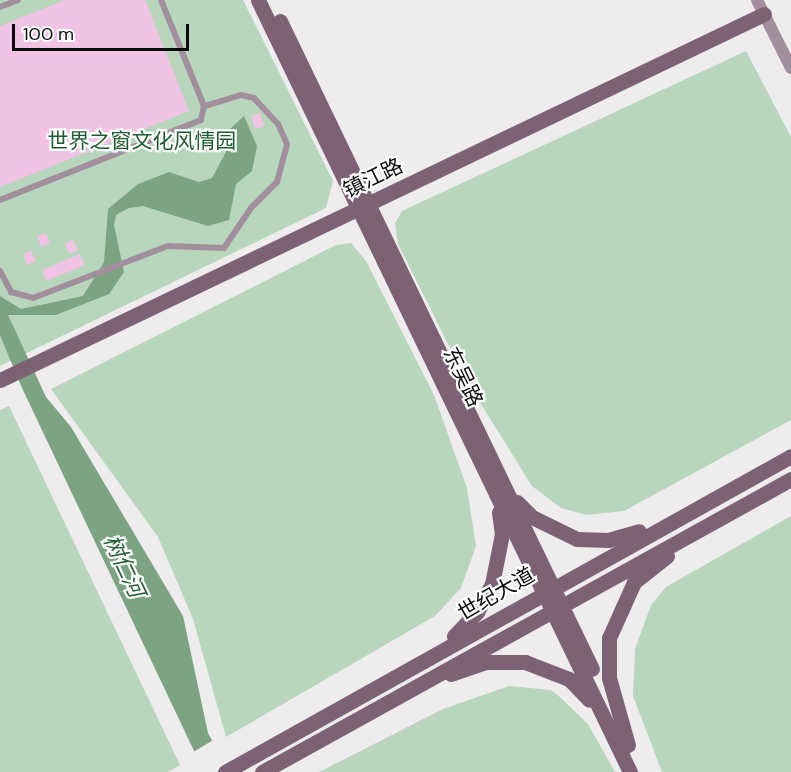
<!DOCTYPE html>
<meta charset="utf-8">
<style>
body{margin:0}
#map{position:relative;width:791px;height:772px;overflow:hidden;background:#efecee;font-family:"DM Sans","Noto Sans SC",sans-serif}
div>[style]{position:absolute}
.green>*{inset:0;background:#b7d6bc}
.water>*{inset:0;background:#7ca482}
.pier>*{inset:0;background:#efecee}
.building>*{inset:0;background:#f0c3e4}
.lane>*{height:6px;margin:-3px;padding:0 3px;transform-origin:3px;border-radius:3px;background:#a28f9d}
.street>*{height:12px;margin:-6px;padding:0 6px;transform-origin:6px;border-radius:6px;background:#a28f9d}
.secondary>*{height:15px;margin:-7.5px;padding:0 7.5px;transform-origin:7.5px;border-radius:7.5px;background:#7d6276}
span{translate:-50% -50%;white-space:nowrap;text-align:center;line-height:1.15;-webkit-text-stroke:4.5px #fff;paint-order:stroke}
.park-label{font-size:21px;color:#1e5b2e}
.street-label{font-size:21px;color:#0d0c0d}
.water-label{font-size:22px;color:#246033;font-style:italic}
.scale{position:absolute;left:12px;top:24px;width:177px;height:27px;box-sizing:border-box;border:3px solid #0d0c0d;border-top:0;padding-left:8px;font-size:18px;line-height:21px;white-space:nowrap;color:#0d0c0d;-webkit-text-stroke:4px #fff;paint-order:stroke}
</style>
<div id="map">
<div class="green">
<i style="clip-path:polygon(0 0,243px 0,333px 181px,326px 208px,0 366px)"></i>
<i style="clip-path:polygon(746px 51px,791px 137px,791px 420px,624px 511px,586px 515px,561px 508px,532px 486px,466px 380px,398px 244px,395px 223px,402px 211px)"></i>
<i style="clip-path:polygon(351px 243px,366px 261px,434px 395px,467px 488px,476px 546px,461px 588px,435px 616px,226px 737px,193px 619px,158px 537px,51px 389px,336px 245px)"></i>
<i style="clip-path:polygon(9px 406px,180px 765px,168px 772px,0 772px,0 410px)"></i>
<i style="clip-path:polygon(791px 516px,791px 772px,662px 772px,633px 696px,635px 649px,651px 605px,666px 587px)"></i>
<i style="clip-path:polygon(509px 686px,551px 690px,561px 698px,588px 724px,615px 772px,319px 772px,443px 709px)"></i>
</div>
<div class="water">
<i style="clip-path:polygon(244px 116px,257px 146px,252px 171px,236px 184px,229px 220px,208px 226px,143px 206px,129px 208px,116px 215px,114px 225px,124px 272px,109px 294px,56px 315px,8px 315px,46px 397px,71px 427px,183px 616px,208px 733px,229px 772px,204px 772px,22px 388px,0 335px,0 296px,21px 309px,83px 296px,104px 262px,108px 209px,138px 184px,169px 172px,199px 182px,212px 178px,228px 148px,229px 130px)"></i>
</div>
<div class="pier">
<i style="clip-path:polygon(215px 739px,232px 771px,232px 772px,200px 772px,190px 754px)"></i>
</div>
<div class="building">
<i style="clip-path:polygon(65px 0,145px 0,189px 111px,0 187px,0 26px)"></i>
<i style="clip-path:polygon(260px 113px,264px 126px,255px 129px,251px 116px)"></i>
<i style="clip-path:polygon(46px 233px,50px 243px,41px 247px,37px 236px)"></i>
<i style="clip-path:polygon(73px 240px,78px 250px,69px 254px,65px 244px)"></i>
<i style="clip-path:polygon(31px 251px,36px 261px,27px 265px,23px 254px)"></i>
<i style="clip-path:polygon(80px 254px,85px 265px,46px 281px,42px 270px)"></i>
</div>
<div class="lane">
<i style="left:0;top:7px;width:19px;rotate:-21deg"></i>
<i style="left:0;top:200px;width:216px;rotate:-21.7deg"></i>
<i style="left:201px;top:120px;width:14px;rotate:-78deg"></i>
<i style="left:204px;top:106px;width:114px;rotate:-112.1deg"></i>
<i style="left:0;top:271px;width:24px;rotate:62deg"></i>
<i style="left:11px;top:292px;width:23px;rotate:15deg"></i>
<i style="left:33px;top:298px;width:145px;rotate:-21.1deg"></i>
<i style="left:168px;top:246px;width:56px;rotate:2deg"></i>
<i style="left:224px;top:248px;width:48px;rotate:-56deg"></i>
<i style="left:251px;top:208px;width:37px;rotate:-45deg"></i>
<i style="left:277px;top:182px;width:39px;rotate:-75deg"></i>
<i style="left:287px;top:144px;width:22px;rotate:-114deg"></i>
<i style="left:278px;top:124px;width:35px;rotate:-133deg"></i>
<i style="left:254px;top:98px;width:13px;rotate:-167deg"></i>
<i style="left:241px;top:95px;width:39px;rotate:163deg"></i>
</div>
<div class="street">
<i style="left:757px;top:0;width:76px;rotate:63.4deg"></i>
</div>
<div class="secondary">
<i style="left:258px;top:0;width:857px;rotate:64.27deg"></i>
<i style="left:280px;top:21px;width:719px;rotate:64.29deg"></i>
<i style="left:0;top:380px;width:847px;rotate:-25.6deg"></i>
<i style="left:517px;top:502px;width:21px;rotate:45deg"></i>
<i style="left:532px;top:517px;width:50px;rotate:26.1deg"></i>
<i style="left:577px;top:539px;width:31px;rotate:2deg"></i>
<i style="left:608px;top:540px;width:32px;rotate:-16deg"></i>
<i style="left:454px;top:636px;width:33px;rotate:-46deg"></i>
<i style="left:477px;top:612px;width:32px;rotate:-62deg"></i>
<i style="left:492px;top:584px;width:51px;rotate:-78.7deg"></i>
<i style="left:502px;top:534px;width:22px;rotate:-98deg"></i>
<i style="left:451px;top:674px;width:37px;rotate:-19deg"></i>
<i style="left:486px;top:662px;width:39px"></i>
<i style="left:525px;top:662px;width:47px;rotate:21.1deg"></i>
<i style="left:569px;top:679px;width:29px;rotate:46deg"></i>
<i style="left:628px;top:745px;width:70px;rotate:-105.8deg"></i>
<i style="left:609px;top:678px;width:40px;rotate:-90deg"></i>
<i style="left:609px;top:638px;width:61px;rotate:-65.9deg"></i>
<i style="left:634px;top:582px;width:42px;rotate:-38.2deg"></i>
<i style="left:225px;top:772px;width:648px;rotate:-29.17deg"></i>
<i style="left:262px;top:772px;width:605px;rotate:-28.98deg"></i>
</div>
<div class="park-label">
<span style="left:142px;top:141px">世界之窗文化风情园</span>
</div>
<div class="street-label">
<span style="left:373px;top:178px;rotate:-26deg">镇江路</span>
<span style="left:463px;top:377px;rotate:64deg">东吴路</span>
<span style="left:496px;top:594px;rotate:-30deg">世纪大道</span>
</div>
<div class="water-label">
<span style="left:124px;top:566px;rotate:65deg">树仁河</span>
</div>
<div class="scale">100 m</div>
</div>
